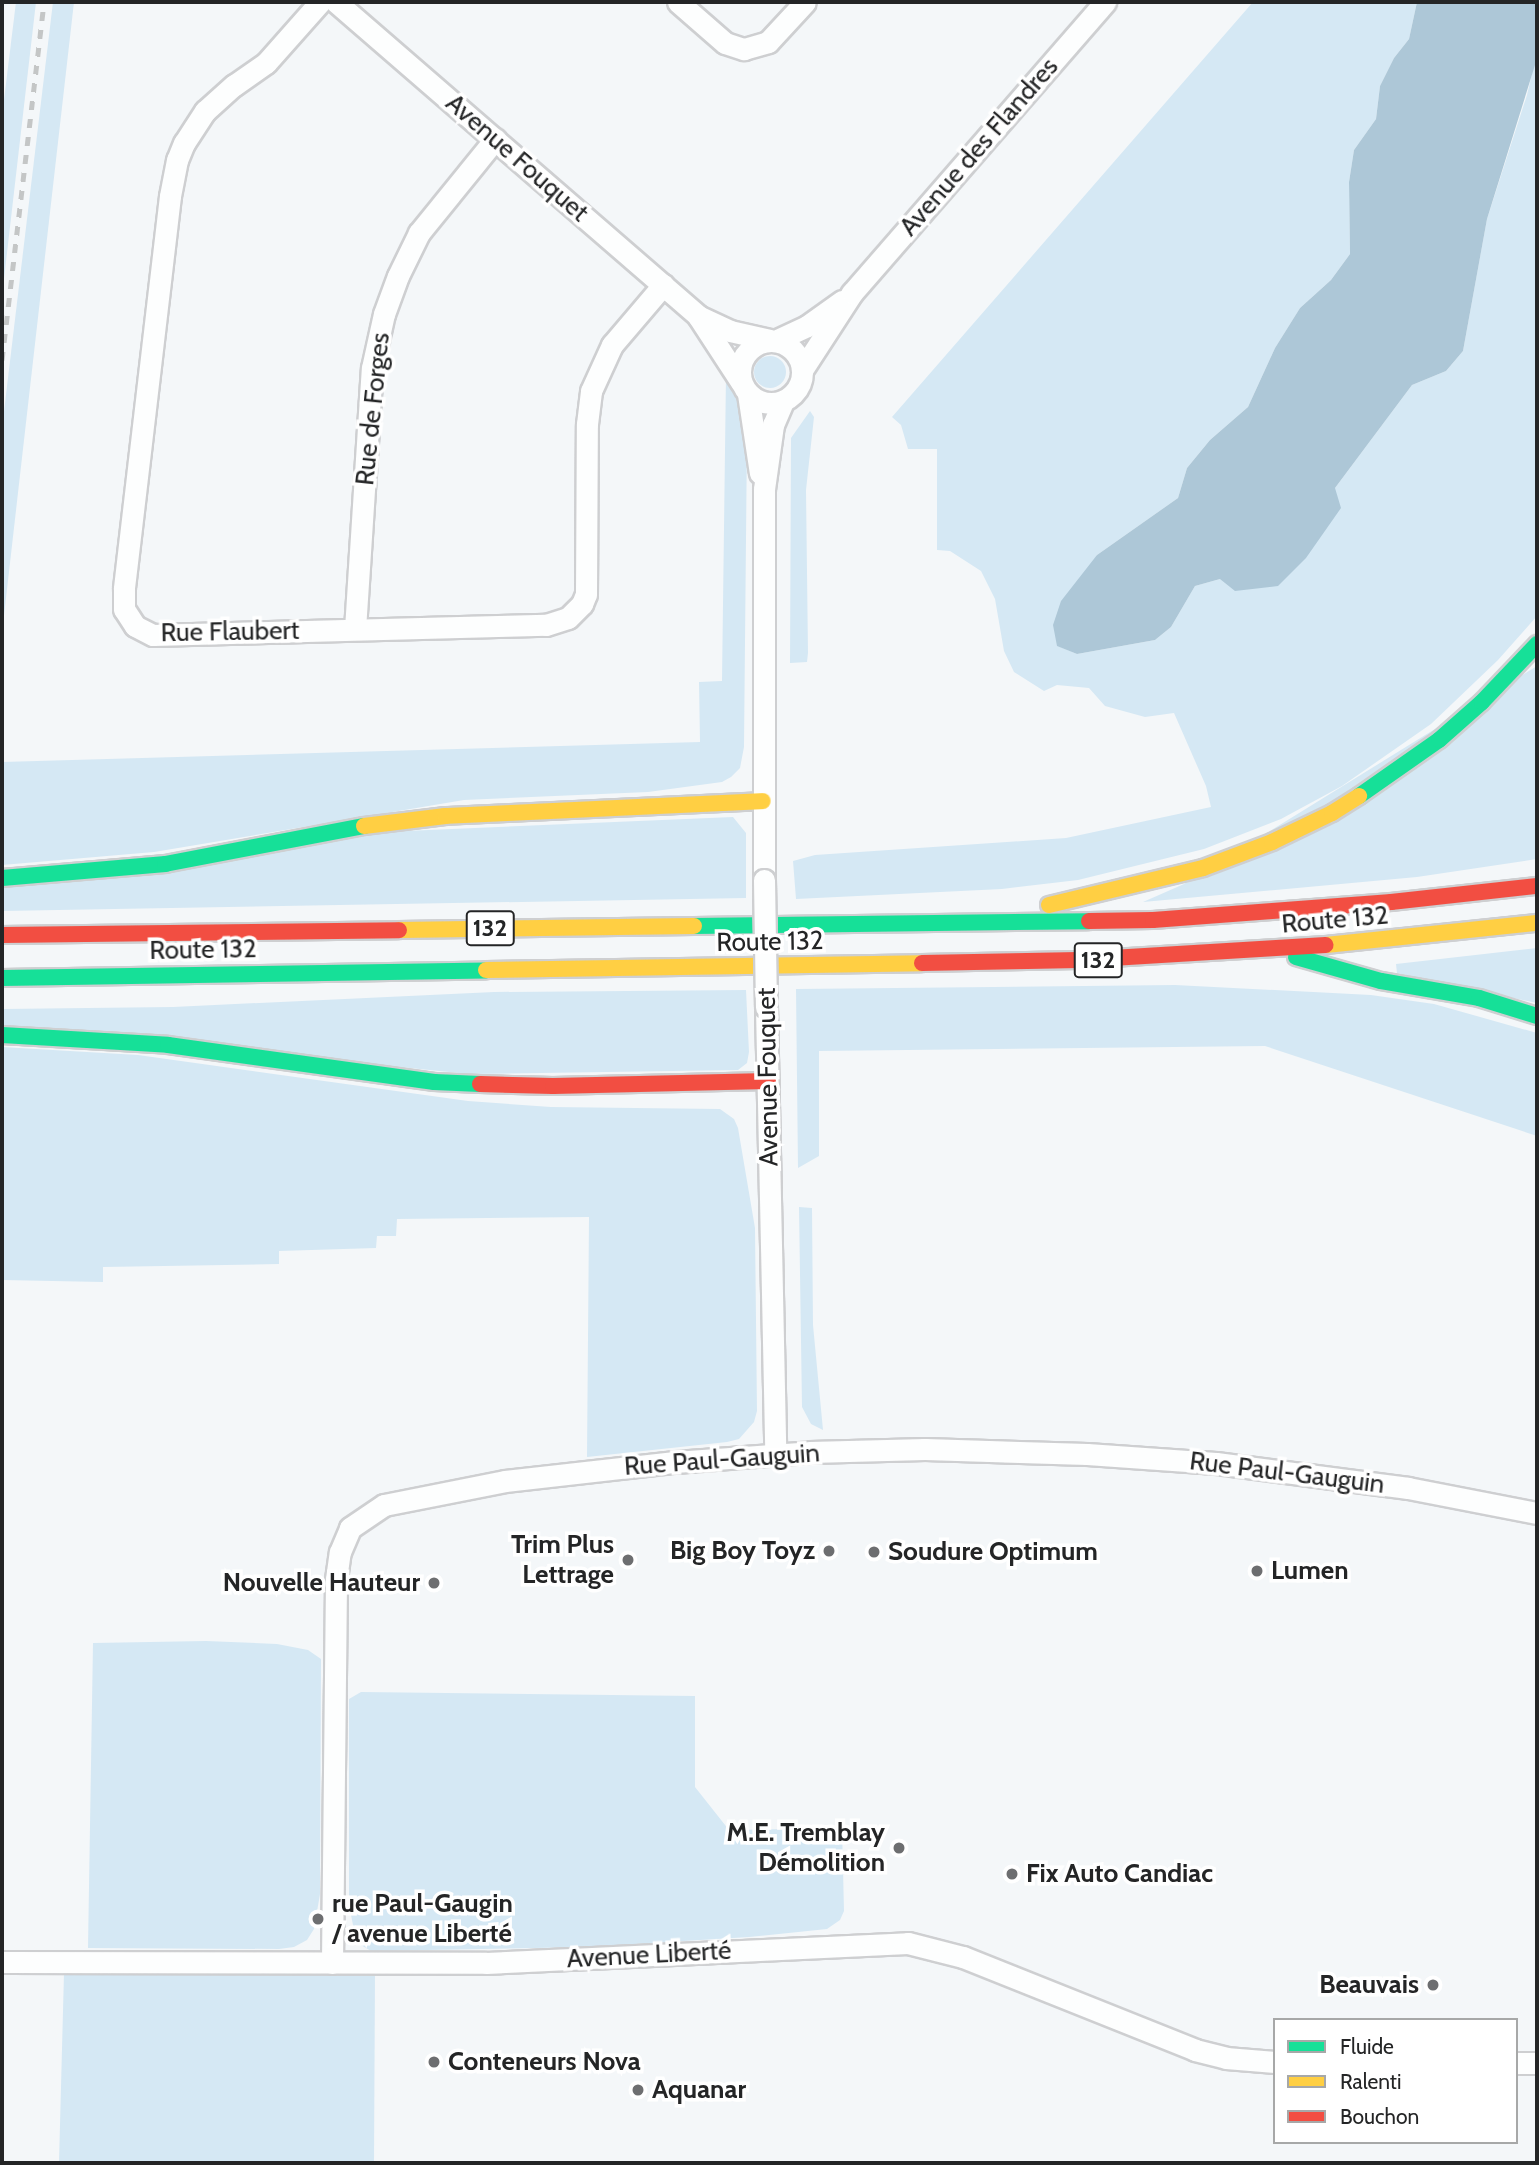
<!DOCTYPE html>
<meta charset="utf-8">
<style>
body{margin:0}
#map{position:relative;width:1539px;height:2165px;overflow:hidden;background:#f4f7f9;font-family:Cabin,sans-serif}
div>[style]{position:absolute}
.green>*{inset:0;background:#d5e8f4}
.round{border-radius:50%}
.water>*{inset:0;background:#adc7d7}
.roads{filter:drop-shadow(2px 0 #cecfd1) drop-shadow(-2px 0 #cecfd1) drop-shadow(0 2px #cecfd1) drop-shadow(0 -2px #cecfd1)}
.street>*{height:21px;margin:-10.5px;padding:0 10.5px;transform-origin:10.5px;border-radius:10.5px;background:#fdfefe}
.street>.ring{margin:-10.5px;padding:0;box-sizing:content-box;background:none;border:21px solid #fdfefe;border-radius:50%}
.fast>*{height:16px;margin:-8px;padding:0 8px;transform-origin:8px;border-radius:8px;background:#16e098}
.slow>*{height:16px;margin:-8px;padding:0 8px;transform-origin:8px;border-radius:8px;background:#ffcf43}
.jam>*{height:16px;margin:-8px;padding:0 8px;transform-origin:8px;border-radius:8px;background:#f24e42}
.rail>*{height:5px;margin-top:-2.5px;transform-origin:0;background:repeating-linear-gradient(90deg,#c4c6c6 0 9px,transparent 0 18px)}
.bridges{filter:drop-shadow(2px 0 #cecfd1) drop-shadow(-2px 0 #cecfd1) drop-shadow(0 2px #cecfd1) drop-shadow(0 -2px #cecfd1)}
.street-bridge>*{height:21px;margin:-10.5px;padding:0 10.5px;transform-origin:10.5px;border-radius:10.5px;background:#fdfefe}
.dots>*{width:19px;height:19px;translate:-50% -50%;box-sizing:border-box;border:4px solid #fff;border-radius:50%}
span{translate:-50% -50%;white-space:nowrap;text-align:center;line-height:1.15;-webkit-text-stroke:7px #fff;paint-order:stroke}
.shield-label span{padding:2px 5px;background:#fff;border:2px solid;border-radius:5px;-webkit-text-stroke-width:0}
.shield-label{font-size:24px;color:#242526;font-weight:700}
.street-label{font-size:26px;color:#242526}
.poi-label{font-size:26px;color:#242526;font-weight:700}
.right{translate:-100% -50%;text-align:right}
.left{translate:0 -50%;text-align:left}
.frame{position:absolute;inset:0;border:4px solid #242526;pointer-events:none}
.legend{position:absolute;left:1273px;top:2018px;width:245px;height:126px;box-sizing:border-box;background:#fff;border:2px solid #a7a8a8;margin:0;padding:9px 12px;list-style:none;font-size:21px;color:#242526}
.legend li{display:flex;align-items:center;gap:14px;height:35px}
.legend b{width:35px;border:2px solid #a7a8a8}
</style>
<div id="map">
<div class="green">
<i style="clip-path:polygon(16px 2px,36px 2px,2px 296px,2px 116px)"></i>
<i style="clip-path:polygon(53px 2px,74px 2px,2px 633px,2px 428px)"></i>
<i style="clip-path:polygon(1253px 2px,1417px 2px,1409px 39px,1394px 58px,1380px 86px,1376px 119px,1354px 150px,1349px 182px,1350px 254px,1331px 280px,1300px 308px,1275px 348px,1248px 407px,1210px 440px,1187px 468px,1178px 498px,1097px 555px,1058px 646px,1077px 654px,1155px 640px,1171px 627px,1195px 586px,1220px 579px,1335px 488px,1412px 385px,1446px 371px,1463px 351px,1487px 219px,1527px 95px,1537px 52px,1537px 616px,1498px 660px,1431px 724px,1342px 786px,1281px 819px,1204px 849px,1078px 880px,1002px 889px,796px 899px,793px 861px,815px 855px,1066px 838px,1211px 807px,1206px 786px,1174px 713px,1145px 717px,1105px 706px,1089px 688px,1057px 685px,1044px 691px,1014px 672px,1004px 651px,995px 599px,981px 571px,950px 551px,937px 550px,937px 449px,908px 449px,901px 425px,892px 417px)"></i>
<i class="round" style="left:754px;top:356px;width:32px;height:32px"></i>
<i style="clip-path:polygon(726px 374px,742px 405px,747px 436px,744px 747px,740px 768px,731px 777px,722px 782px,648px 792px,464px 800px,154px 852px,2px 865px,2px 762px,700px 742px,699px 682px,722px 681px)"></i>
<i style="clip-path:polygon(810px 411px,814px 417px,806px 490px,808px 653px,807px 662px,790px 663px,791px 438px)"></i>
<i style="clip-path:polygon(1537px 666px,1537px 859px,1417px 877px,1143px 902px,1184px 884px)"></i>
<i style="clip-path:polygon(733px 817px,746px 833px,746px 898px,2px 911px,2px 886px,382px 832px)"></i>
<i style="clip-path:polygon(1537px 948px,1537px 1003px,1397px 973px,1396px 964px)"></i>
<i style="clip-path:polygon(1175px 985px,1371px 995px,1434px 1004px,1537px 1033px,1537px 1136px,1265px 1046px,819px 1051px,819px 1156px,798px 1168px,796px 989px)"></i>
<i style="clip-path:polygon(746px 990px,749px 1052px,747px 1063px,738px 1070px,469px 1074px,2px 1027px,2px 1009px,173px 1007px,494px 992px)"></i>
<i style="clip-path:polygon(2px 1047px,138px 1055px,468px 1101px,551px 1107px,720px 1109px,734px 1119px,738px 1128px,755px 1228px,757px 1411px,754px 1422px,739px 1439px,727px 1442px,587px 1457px,589px 1217px,397px 1219px,396px 1236px,377px 1236px,376px 1248px,279px 1251px,279px 1264px,103px 1267px,103px 1282px,2px 1280px)"></i>
<i style="clip-path:polygon(799px 1207px,812px 1208px,813px 1325px,823px 1430px,811px 1424px,802px 1407px)"></i>
<i style="clip-path:polygon(206px 1641px,277px 1644px,308px 1650px,321px 1659px,320px 1894px,314px 1929px,307px 1940px,294px 1947px,279px 1949px,88px 1948px,93px 1643px)"></i>
<i style="clip-path:polygon(361px 1692px,695px 1696px,695px 1787px,729px 1830px,842px 1828px,844px 1911px,840px 1920px,827px 1929px,749px 1937px,586px 1947px,371px 1951px,361px 1945px,355px 1935px,349px 1905px,349px 1699px)"></i>
<i style="clip-path:polygon(64px 1973px,375px 1973px,374px 2163px,59px 2163px)"></i>
</div>
<div class="water">
<i style="clip-path:polygon(1417px 2px,1537px 2px,1535px 65px,1487px 219px,1463px 351px,1446px 371px,1412px 385px,1335px 488px,1341px 508px,1306px 558px,1278px 586px,1235px 591px,1220px 579px,1195px 586px,1171px 627px,1155px 640px,1077px 654px,1057px 646px,1053px 625px,1061px 601px,1097px 555px,1178px 498px,1187px 468px,1210px 440px,1248px 407px,1275px 348px,1300px 308px,1331px 280px,1350px 254px,1349px 182px,1354px 150px,1376px 119px,1380px 86px,1394px 58px,1409px 39px)"></i>
</div>
<div class="roads">
<div class="street">
<i style="left:320px;top:2px;width:81px;rotate:131.5deg"></i>
<i style="left:266px;top:63px;width:39px;rotate:145deg"></i>
<i style="left:234px;top:85px;width:39px;rotate:138deg"></i>
<i style="left:205px;top:111px;width:38px;rotate:123deg"></i>
<i style="left:184px;top:143px;width:18px;rotate:112deg"></i>
<i style="left:177px;top:160px;width:37px;rotate:101deg"></i>
<i style="left:170px;top:196px;width:396px;rotate:96.7deg"></i>
<i style="left:124px;top:589px;width:20px;rotate:90deg"></i>
<i style="left:124px;top:609px;width:20px;rotate:57deg"></i>
<i style="left:135px;top:626px;width:20px;rotate:27deg"></i>
<i style="left:153px;top:635px;width:393px;rotate:-1.5deg"></i>
<i style="left:546px;top:625px;width:23px;rotate:-18deg"></i>
<i style="left:568px;top:618px;width:20px;rotate:-45deg"></i>
<i style="left:582px;top:604px;width:11px;rotate:-68deg"></i>
<i style="left:586px;top:594px;width:170px;rotate:-89.7deg"></i>
<i style="left:587px;top:424px;width:33px;rotate:-83deg"></i>
<i style="left:591px;top:391px;width:51px;rotate:-65.5deg"></i>
<i style="left:612px;top:345px;width:79px;rotate:-49.6deg"></i>
<i style="left:336px;top:2px;width:479px;rotate:40.9deg"></i>
<i style="left:698px;top:316px;width:35px;rotate:25deg"></i>
<i style="left:730px;top:331px;width:41px;rotate:12.7deg"></i>
<i style="left:678px;top:2px;width:62px;rotate:41.1deg"></i>
<i style="left:725px;top:43px;width:20px;rotate:18deg"></i>
<i style="left:744px;top:49px;width:25px;rotate:-16deg"></i>
<i style="left:768px;top:42px;width:54px;rotate:-47.2deg"></i>
<i style="left:698px;top:316px;width:79px;rotate:56.9deg"></i>
<i class="ring" style="left:740px;top:341px;width:41px;height:41px"></i>
<i style="left:775px;top:341px;width:35px;rotate:-25deg"></i>
<i style="left:807px;top:326px;width:43px;rotate:-35.5deg"></i>
<i style="left:802px;top:370px;width:92px;rotate:-57deg"></i>
<i style="left:852px;top:293px;width:386px;rotate:-49deg"></i>
<i style="left:748px;top:394px;width:80px;rotate:81.4deg"></i>
<i style="left:355px;top:629px;width:262px;rotate:-86.3deg"></i>
<i style="left:372px;top:368px;width:55px;rotate:-77.5deg"></i>
<i style="left:384px;top:314px;width:40px;rotate:-69.8deg"></i>
<i style="left:398px;top:276px;width:48px;rotate:-64deg"></i>
<i style="left:419px;top:233px;width:121px;rotate:-51deg"></i>
<i style="left:764px;top:880px;width:391px;rotate:-90deg"></i>
<i style="left:764px;top:489px;width:65px;rotate:-82deg"></i>
<i style="left:773px;top:425px;width:26px;rotate:-67deg"></i>
<i style="left:766px;top:1007px;width:447px;rotate:88.8deg"></i>
<i style="left:2px;top:1962px;width:484px;rotate:0.1deg"></i>
<i style="left:486px;top:1963px;width:422px;rotate:-2.7deg"></i>
<i style="left:908px;top:1943px;width:57px;rotate:14.3deg"></i>
<i style="left:963px;top:1957px;width:250px;rotate:21.8deg"></i>
<i style="left:1195px;top:2050px;width:32px;rotate:14deg"></i>
<i style="left:1226px;top:2058px;width:49px;rotate:4.7deg"></i>
<i style="left:332px;top:1963px;width:384px;rotate:-89.4deg"></i>
<i style="left:336px;top:1579px;width:27px;rotate:-82deg"></i>
<i style="left:340px;top:1552px;width:26px;rotate:-67deg"></i>
<i style="left:350px;top:1528px;width:41px;rotate:-34.1deg"></i>
<i style="left:384px;top:1505px;width:123px;rotate:-11.2deg"></i>
<i style="left:505px;top:1481px;width:171px;rotate:-6.4deg"></i>
<i style="left:675px;top:1462px;width:135px;rotate:-4.2deg"></i>
<i style="left:810px;top:1452px;width:115px;rotate:-1.5deg"></i>
<i style="left:925px;top:1449px;width:162px;rotate:1.8deg"></i>
<i style="left:1087px;top:1454px;width:129px;rotate:4deg"></i>
<i style="left:1216px;top:1463px;width:194px;rotate:7.4deg"></i>
<i style="left:1408px;top:1488px;width:131px;rotate:11deg"></i>
<i style="left:1516px;top:2063px;width:21px"></i>
</div>
<div class="fast">
<i style="left:1359px;top:796px;width:98px;rotate:-35deg"></i>
<i style="left:1439px;top:740px;width:57px;rotate:-41.5deg"></i>
<i style="left:1482px;top:702px;width:80px;rotate:-46.5deg"></i>
<i style="left:2px;top:878px;width:164px;rotate:-4.9deg"></i>
<i style="left:165px;top:864px;width:203px;rotate:-10.8deg"></i>
<i style="left:694px;top:926px;width:395px;rotate:-0.7deg"></i>
<i style="left:1296px;top:957px;width:88px;rotate:15.8deg"></i>
<i style="left:1381px;top:981px;width:99px;rotate:9.8deg"></i>
<i style="left:1479px;top:998px;width:61px;rotate:17.2deg"></i>
<i style="left:2px;top:978px;width:484px;rotate:-0.9deg"></i>
<i style="left:2px;top:1035px;width:166px;rotate:3.4deg"></i>
<i style="left:168px;top:1045px;width:269px;rotate:7.9deg"></i>
<i style="left:434px;top:1082px;width:46px;rotate:2.5deg"></i>
</div>
<div class="slow">
<i style="left:364px;top:826px;width:82px;rotate:-7deg"></i>
<i style="left:445px;top:816px;width:318px;rotate:-2.7deg"></i>
<i style="left:1049px;top:905px;width:158px;rotate:-13.5deg"></i>
<i style="left:1203px;top:868px;width:74px;rotate:-20.6deg"></i>
<i style="left:1272px;top:842px;width:67px;rotate:-25.8deg"></i>
<i style="left:1332px;top:813px;width:32px;rotate:-32deg"></i>
<i style="left:399px;top:930px;width:295px;rotate:-0.8deg"></i>
<i style="left:1326px;top:945px;width:212px;rotate:-6deg"></i>
<i style="left:486px;top:970px;width:436px;rotate:-0.9deg"></i>
</div>
<div class="jam">
<i style="left:1089px;top:921px;width:64px;rotate:-0.9deg"></i>
<i style="left:1153px;top:920px;width:239px;rotate:-4.3deg"></i>
<i style="left:1391px;top:902px;width:147px;rotate:-6.3deg"></i>
<i style="left:2px;top:935px;width:397px;rotate:-0.7deg"></i>
<i style="left:922px;top:963px;width:157px;rotate:-1.1deg"></i>
<i style="left:1079px;top:960px;width:247px;rotate:-3.5deg"></i>
<i style="left:480px;top:1084px;width:73px;rotate:1.6deg"></i>
<i style="left:553px;top:1086px;width:215px;rotate:-1.3deg"></i>
</div>
</div>
<div class="rail">
<i style="left:2px;top:360px;width:360px;rotate:-83.3deg"></i>
</div>
<div class="bridges">
<div class="street-bridge">
<i style="left:764px;top:880px;width:127px;rotate:89.1deg"></i>
</div>
</div>
<div class="dots">
<i style="left:829px;top:1551px;background:#6d6e70"></i>
<i style="left:874px;top:1552px;background:#6d6e70"></i>
<i style="left:628px;top:1560px;background:#6d6e70"></i>
<i style="left:1257px;top:1571px;background:#6d6e70"></i>
<i style="left:434px;top:1583px;background:#6d6e70"></i>
<i style="left:899px;top:1848px;background:#6d6e70"></i>
<i style="left:1012px;top:1874px;background:#6d6e70"></i>
<i style="left:318px;top:1919px;background:#6d6e70"></i>
<i style="left:1433px;top:1985px;background:#6d6e70"></i>
<i style="left:434px;top:2062px;background:#6d6e70"></i>
<i style="left:638px;top:2090px;background:#6d6e70"></i>
</div>
<div class="shield-label">
<span style="left:490px;top:928px">132</span>
<span style="left:1098px;top:960px">132</span>
</div>
<div class="street-label">
<span style="left:979px;top:147px;rotate:-49deg">Avenue des Flandres</span>
<span style="left:517px;top:158px;rotate:41deg">Avenue Fouquet</span>
<span style="left:373px;top:409px;rotate:-84deg">Rue de Forges</span>
<span style="left:230px;top:632px;rotate:-1deg">Rue Flaubert</span>
<span style="left:1335px;top:920px;rotate:-5deg">Route 132</span>
<span style="left:770px;top:942px;rotate:-1deg">Route 132</span>
<span style="left:203px;top:950px;rotate:-1deg">Route 132</span>
<span style="left:768px;top:1077px;rotate:-91deg">Avenue Fouquet</span>
<span style="left:722px;top:1460px;rotate:-4deg">Rue Paul-Gauguin</span>
<span style="left:1287px;top:1473px;rotate:7deg">Rue Paul-Gauguin</span>
<span style="left:649px;top:1955px;rotate:-3deg">Avenue Liberté</span>
</div>
<div class="poi-label">
<span class="right" style="left:614px;top:1560px">Trim Plus<br>Lettrage</span>
<span class="right" style="left:815px;top:1551px">Big Boy Toyz</span>
<span class="left" style="left:888px;top:1552px">Soudure Optimum</span>
<span class="left" style="left:1271px;top:1571px">Lumen</span>
<span class="right" style="left:420px;top:1583px">Nouvelle Hauteur</span>
<span class="right" style="left:885px;top:1848px">M.E. Tremblay<br>Démolition</span>
<span class="left" style="left:1026px;top:1874px">Fix Auto Candiac</span>
<span class="left" style="left:332px;top:1919px">rue Paul-Gaugin<br>/ avenue Liberté</span>
<span class="right" style="left:1419px;top:1985px">Beauvais</span>
<span class="left" style="left:448px;top:2062px">Conteneurs Nova</span>
<span class="left" style="left:652px;top:2090px">Aquanar</span>
</div>
<div class="frame"></div>
<ul class="legend">
<li><b style="height:9px;background:#16e098"></b>Fluide</li>
<li><b style="height:9px;background:#ffcf43"></b>Ralenti</li>
<li><b style="height:9px;background:#f24e42"></b>Bouchon</li>
</ul>
</div>
